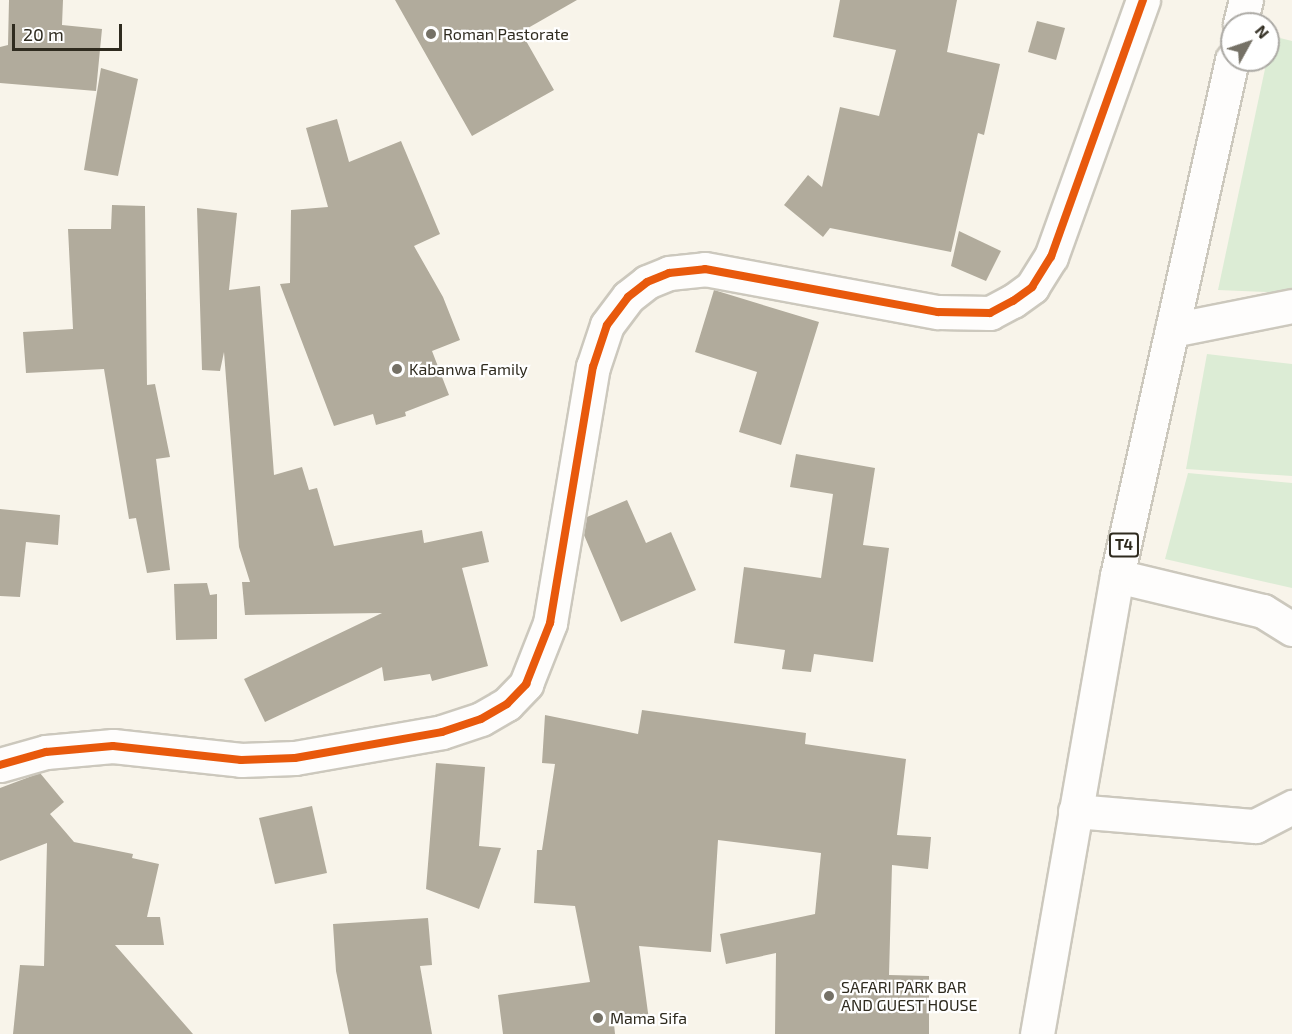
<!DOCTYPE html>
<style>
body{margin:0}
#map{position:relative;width:1292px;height:1034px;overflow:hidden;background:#f8f4ea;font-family:"Exo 2",sans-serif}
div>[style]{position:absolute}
.green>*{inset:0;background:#dcecd5}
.building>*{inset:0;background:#b1ab9c}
.roads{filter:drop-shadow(2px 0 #ccc8bd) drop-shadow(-2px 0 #ccc8bd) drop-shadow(0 2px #ccc8bd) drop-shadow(0 -2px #ccc8bd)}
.minor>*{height:33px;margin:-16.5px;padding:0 16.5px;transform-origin:16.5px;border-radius:16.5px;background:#fefdfc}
.highway>*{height:33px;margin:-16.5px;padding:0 16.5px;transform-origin:16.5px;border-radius:16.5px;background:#fefdfc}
.cycleway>*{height:8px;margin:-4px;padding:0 4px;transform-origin:4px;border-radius:4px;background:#e8590c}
.dots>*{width:16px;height:16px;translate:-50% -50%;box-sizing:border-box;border:3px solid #fff;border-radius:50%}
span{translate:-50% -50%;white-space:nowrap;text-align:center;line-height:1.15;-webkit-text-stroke:4.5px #fff;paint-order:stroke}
.shield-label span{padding:2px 4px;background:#fff;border:2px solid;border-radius:4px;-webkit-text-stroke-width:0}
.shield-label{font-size:15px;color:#2f2b1f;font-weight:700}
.poi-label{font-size:16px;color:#2f2b1f}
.left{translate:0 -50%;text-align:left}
.north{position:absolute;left:1220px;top:12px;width:60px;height:60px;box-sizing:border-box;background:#fff;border:2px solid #acaaa5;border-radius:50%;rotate:50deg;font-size:16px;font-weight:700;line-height:24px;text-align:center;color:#2f2b1f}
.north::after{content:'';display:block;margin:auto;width:21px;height:27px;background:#757166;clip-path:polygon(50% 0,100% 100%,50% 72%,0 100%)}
.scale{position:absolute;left:12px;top:24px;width:110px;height:27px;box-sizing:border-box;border:3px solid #2f2b1f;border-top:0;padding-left:8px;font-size:18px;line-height:21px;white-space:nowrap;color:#2f2b1f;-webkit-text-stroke:4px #fff;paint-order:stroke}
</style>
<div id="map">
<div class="green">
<i style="clip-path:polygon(1272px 36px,1292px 41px,1292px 293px,1218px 290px)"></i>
<i style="clip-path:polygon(1207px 354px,1292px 364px,1292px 476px,1186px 469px)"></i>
<i style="clip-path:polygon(1188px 473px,1292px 483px,1292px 588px,1165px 559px)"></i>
</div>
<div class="building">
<i style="clip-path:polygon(9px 0,63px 0,62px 25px,102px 29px,96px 91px,0 83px,0 47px,8px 45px)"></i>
<i style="clip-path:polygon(395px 0,577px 0,521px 32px,554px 90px,472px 136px)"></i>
<i style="clip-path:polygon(840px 0,957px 0,947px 52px,1000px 64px,984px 135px,978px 133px,951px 252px,830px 228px,823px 237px,784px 205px,808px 175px,822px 187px,840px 107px,879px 116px,896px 50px,833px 37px)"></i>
<i style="clip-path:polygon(1037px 21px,1065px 28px,1056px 60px,1028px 52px)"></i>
<i style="clip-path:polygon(101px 68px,138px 79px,118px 176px,84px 170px)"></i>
<i style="clip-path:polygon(337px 119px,349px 162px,401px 141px,440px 234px,414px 246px,443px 297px,460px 340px,432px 351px,449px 395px,405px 412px,406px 416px,376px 425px,373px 414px,334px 426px,280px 284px,290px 283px,291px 210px,328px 207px,306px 128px)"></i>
<i style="clip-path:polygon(112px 205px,145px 206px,147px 385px,155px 384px,170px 457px,156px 459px,170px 570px,147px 573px,136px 518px,129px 519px,104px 369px,26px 373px,23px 332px,73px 329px,68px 229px,111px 229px)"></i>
<i style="clip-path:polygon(197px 208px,237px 213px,229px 290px,260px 286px,274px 475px,302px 467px,309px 490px,317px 488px,334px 546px,422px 530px,424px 543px,482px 531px,489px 562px,462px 568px,488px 666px,432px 681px,430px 674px,384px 681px,382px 667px,265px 722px,244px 679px,382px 613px,245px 615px,242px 582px,250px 582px,239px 547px,224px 352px,220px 371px,202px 370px)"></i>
<i style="clip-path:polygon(959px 231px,1001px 251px,986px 281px,951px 266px)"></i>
<i style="clip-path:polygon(714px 290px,819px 322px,781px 445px,739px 432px,757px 372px,695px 352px)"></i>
<i style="clip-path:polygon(796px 454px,875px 468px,863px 545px,889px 548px,873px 662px,814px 654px,811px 672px,782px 669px,785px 650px,734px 643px,744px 567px,821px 578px,833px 494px,790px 487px)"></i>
<i style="clip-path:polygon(627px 500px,646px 543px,671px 532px,696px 590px,621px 622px,584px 535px,587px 517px)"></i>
<i style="clip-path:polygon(0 509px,60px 515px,58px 545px,26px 542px,20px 597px,0 596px)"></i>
<i style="clip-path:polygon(207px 583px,210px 595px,217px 594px,217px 639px,176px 640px,174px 584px)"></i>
<i style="clip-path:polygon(642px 710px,806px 733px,805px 744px,906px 759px,897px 835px,931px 837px,928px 869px,892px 865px,889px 975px,929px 976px,929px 1034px,775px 1034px,776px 953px,726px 964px,720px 934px,815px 914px,821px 853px,718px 840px,711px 952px,639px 946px,649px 1020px,614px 1024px,615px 1034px,503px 1034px,498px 995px,590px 982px,575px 906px,534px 903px,537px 850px,542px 850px,555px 764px,542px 763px,545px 715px,638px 734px)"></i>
<i style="clip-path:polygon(436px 763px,485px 767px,479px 846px,501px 848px,479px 909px,426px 889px)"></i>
<i style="clip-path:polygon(40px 773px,64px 802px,50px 814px,74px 842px,133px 854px,132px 858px,159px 864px,147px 917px,160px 917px,164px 945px,115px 945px,193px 1034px,13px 1034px,20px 965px,44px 966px,47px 843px,0 861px,0 788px)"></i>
<i style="clip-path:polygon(312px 806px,327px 873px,275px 884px,259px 818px)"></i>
<i style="clip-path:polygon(428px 918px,432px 965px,420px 966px,432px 1034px,349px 1034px,336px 971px,333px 924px)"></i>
</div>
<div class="roads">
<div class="minor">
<i style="left:1172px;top:330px;width:122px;rotate:-11.3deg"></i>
<i style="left:1117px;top:576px;width:150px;rotate:13.5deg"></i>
<i style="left:1263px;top:611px;width:34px;rotate:32deg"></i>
<i style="left:0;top:765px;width:48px;rotate:-15.8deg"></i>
<i style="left:46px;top:752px;width:67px;rotate:-5.1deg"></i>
<i style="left:113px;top:746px;width:129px;rotate:6.2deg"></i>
<i style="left:241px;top:760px;width:54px;rotate:-2.1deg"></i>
<i style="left:295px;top:758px;width:149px;rotate:-10deg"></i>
<i style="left:442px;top:732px;width:41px;rotate:-18.4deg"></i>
<i style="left:481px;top:719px;width:30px;rotate:-30deg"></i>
<i style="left:507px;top:704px;width:28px;rotate:-46deg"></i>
<i style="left:526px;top:684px;width:66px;rotate:-68.5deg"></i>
<i style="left:550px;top:623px;width:260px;rotate:-80.5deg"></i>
<i style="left:593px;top:367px;width:44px;rotate:-71.6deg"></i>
<i style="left:607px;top:325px;width:35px;rotate:-53deg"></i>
<i style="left:628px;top:297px;width:24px;rotate:-38deg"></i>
<i style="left:647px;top:282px;width:24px;rotate:-22deg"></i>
<i style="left:669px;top:273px;width:36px;rotate:-6deg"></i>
<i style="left:705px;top:269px;width:237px;rotate:10.5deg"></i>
<i style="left:938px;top:312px;width:52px;rotate:1.1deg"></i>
<i style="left:990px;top:313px;width:26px;rotate:-28deg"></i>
<i style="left:1013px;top:301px;width:24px;rotate:-36deg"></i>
<i style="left:1032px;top:287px;width:36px;rotate:-58deg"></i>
<i style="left:1051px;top:257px;width:273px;rotate:-70.3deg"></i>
<i style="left:1075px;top:811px;width:181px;rotate:4.8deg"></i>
<i style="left:1255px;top:826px;width:42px;rotate:-27.2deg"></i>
</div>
<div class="highway">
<i style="left:1240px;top:24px;width:25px;rotate:-76deg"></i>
<i style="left:1037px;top:1034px;width:465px;rotate:-80.1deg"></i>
<i style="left:1117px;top:576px;width:529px;rotate:-77.44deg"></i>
</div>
</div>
<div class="cycleway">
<i style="left:0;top:765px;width:48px;rotate:-15.8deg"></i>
<i style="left:46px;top:752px;width:67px;rotate:-5.1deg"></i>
<i style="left:113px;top:746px;width:129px;rotate:6.2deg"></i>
<i style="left:241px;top:760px;width:54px;rotate:-2.1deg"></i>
<i style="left:295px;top:758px;width:149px;rotate:-10deg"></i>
<i style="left:442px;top:732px;width:41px;rotate:-18.4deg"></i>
<i style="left:481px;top:719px;width:30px;rotate:-30deg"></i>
<i style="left:507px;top:704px;width:28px;rotate:-46deg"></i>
<i style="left:526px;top:684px;width:66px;rotate:-68.5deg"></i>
<i style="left:550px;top:623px;width:260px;rotate:-80.5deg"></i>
<i style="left:593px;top:367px;width:44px;rotate:-71.6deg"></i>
<i style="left:607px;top:325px;width:35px;rotate:-53deg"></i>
<i style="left:628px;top:297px;width:24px;rotate:-38deg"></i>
<i style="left:647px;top:282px;width:24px;rotate:-22deg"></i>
<i style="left:669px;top:273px;width:36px;rotate:-6deg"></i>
<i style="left:705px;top:269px;width:237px;rotate:10.5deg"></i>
<i style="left:938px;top:312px;width:52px;rotate:1.1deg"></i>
<i style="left:990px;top:313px;width:26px;rotate:-28deg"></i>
<i style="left:1013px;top:301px;width:24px;rotate:-36deg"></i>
<i style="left:1032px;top:287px;width:36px;rotate:-58deg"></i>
<i style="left:1051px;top:257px;width:273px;rotate:-70.3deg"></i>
</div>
<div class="dots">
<i style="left:431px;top:34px;background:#757166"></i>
<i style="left:397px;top:369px;background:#757166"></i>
<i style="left:829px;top:996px;background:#757166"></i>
<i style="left:598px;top:1018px;background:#757166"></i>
</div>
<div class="shield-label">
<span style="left:1124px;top:545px">T4</span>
</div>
<div class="poi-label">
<span class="left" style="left:443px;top:34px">Roman Pastorate</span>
<span class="left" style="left:409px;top:369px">Kabanwa Family</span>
<span class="left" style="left:841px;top:996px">SAFARI PARK BAR<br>AND GUEST HOUSE</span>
<span class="left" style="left:610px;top:1018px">Mama Sifa</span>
</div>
<div class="north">N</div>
<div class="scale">20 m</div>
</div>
